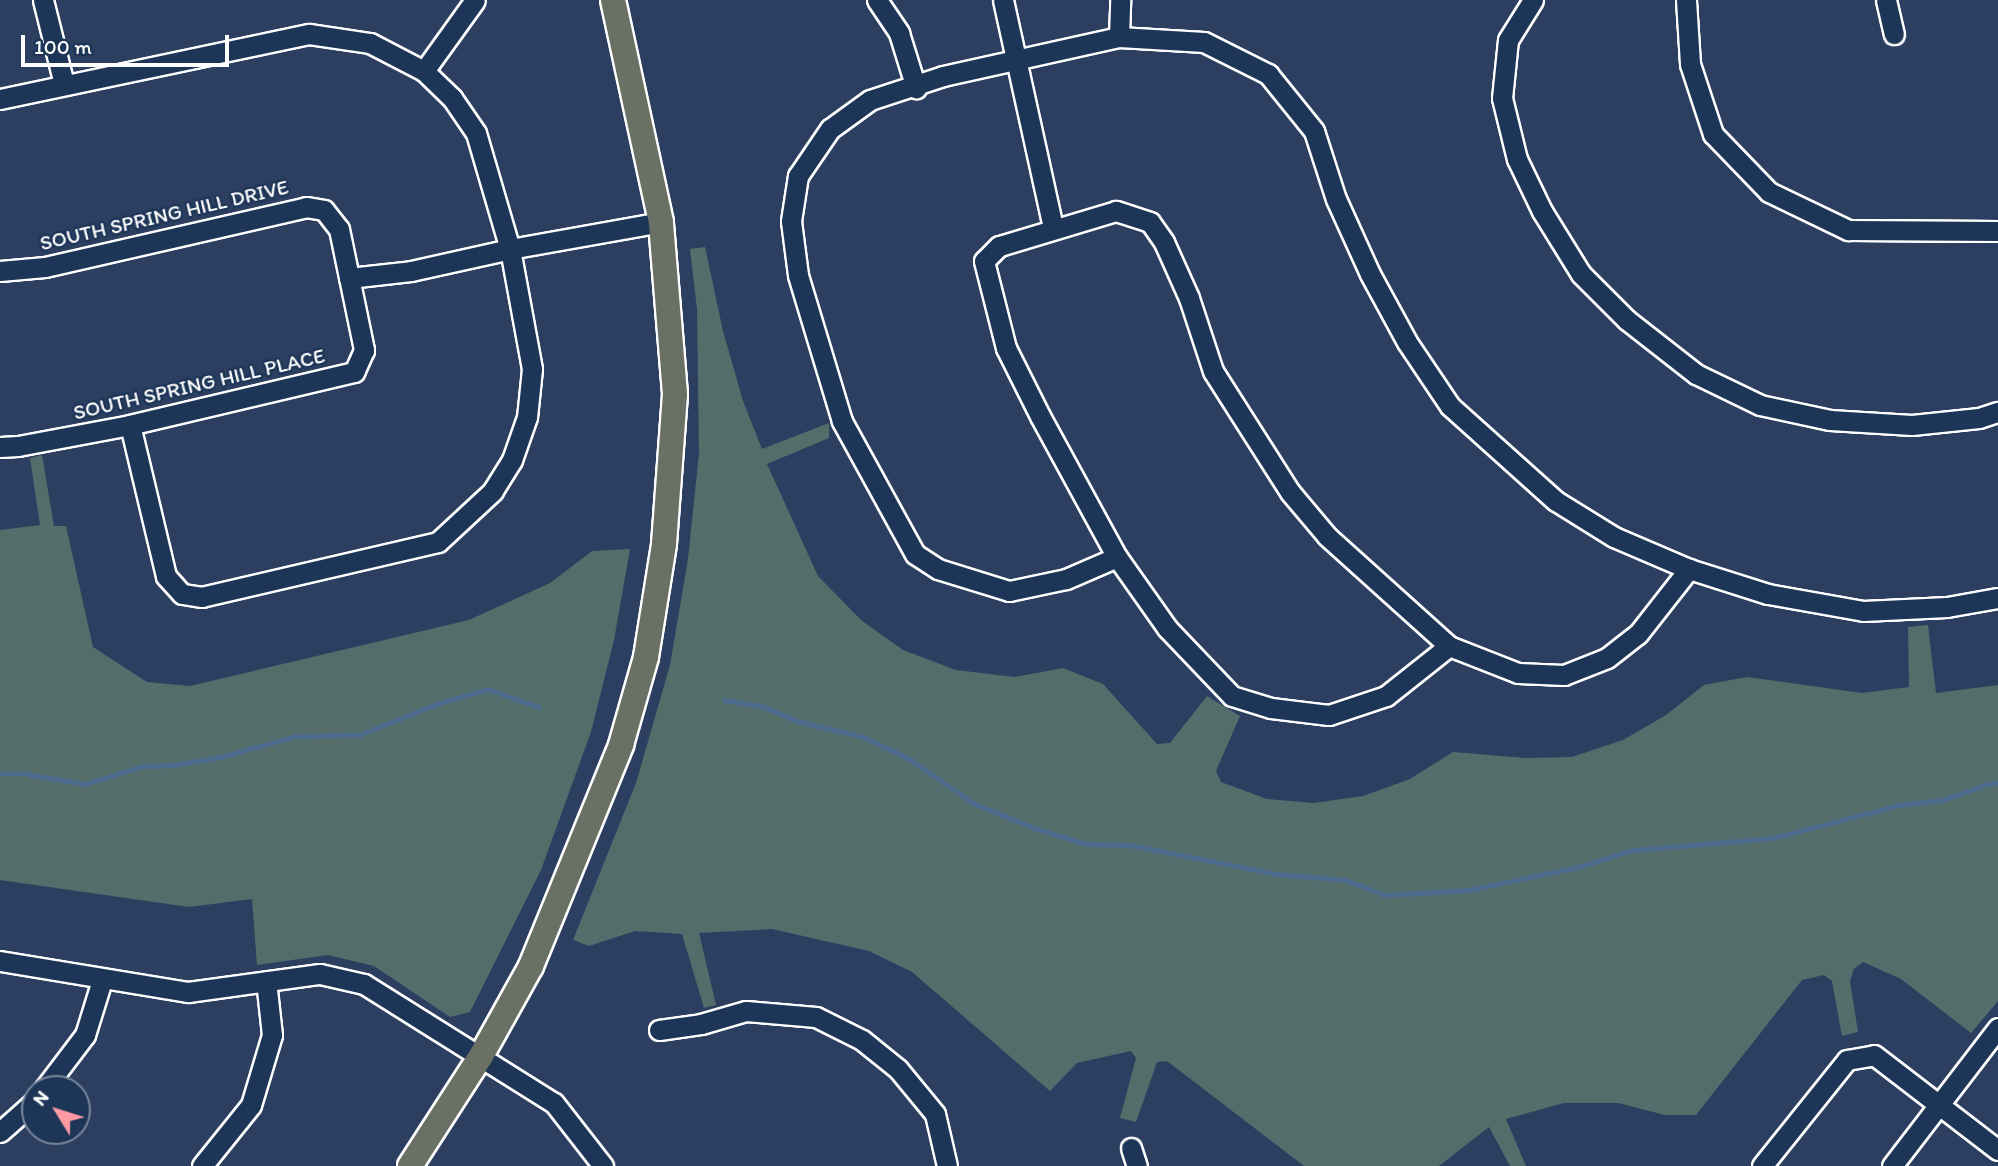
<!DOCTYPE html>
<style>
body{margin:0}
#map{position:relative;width:1998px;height:1166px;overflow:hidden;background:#2c3f61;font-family:Itim,sans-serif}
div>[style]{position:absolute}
.green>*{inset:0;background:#536d6b}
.stream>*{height:4.5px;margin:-2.25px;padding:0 2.25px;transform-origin:2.25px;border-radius:2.25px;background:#4f6c8f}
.roads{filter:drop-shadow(2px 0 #fff) drop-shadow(-2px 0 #fff) drop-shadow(0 2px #fff) drop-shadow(0 -2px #fff)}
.minor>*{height:19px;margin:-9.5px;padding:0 9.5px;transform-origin:9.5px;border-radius:9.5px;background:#1d3557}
.major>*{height:24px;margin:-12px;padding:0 12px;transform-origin:12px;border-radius:12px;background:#6b7065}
span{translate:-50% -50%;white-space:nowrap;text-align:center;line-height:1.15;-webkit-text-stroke:5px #1d3557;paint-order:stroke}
.street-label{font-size:21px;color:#fff}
.north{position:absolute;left:21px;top:1075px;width:70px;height:70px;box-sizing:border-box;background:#1d3557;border:2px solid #77869a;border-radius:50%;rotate:308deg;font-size:19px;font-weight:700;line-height:28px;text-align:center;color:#fff}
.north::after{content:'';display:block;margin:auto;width:24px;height:32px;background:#ff9aa2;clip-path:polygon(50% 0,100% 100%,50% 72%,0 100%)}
.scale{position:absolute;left:21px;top:35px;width:208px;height:32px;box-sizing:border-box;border:4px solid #fff;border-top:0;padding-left:9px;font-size:21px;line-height:24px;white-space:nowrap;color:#fff;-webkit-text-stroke:5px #1d3557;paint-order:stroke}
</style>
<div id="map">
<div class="green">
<i style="clip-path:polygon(705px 247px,723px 331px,743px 401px,762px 449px,829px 423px,829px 438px,767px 464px,818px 576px,861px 620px,903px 650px,956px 670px,1014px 677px,1063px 668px,1103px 684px,1157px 744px,1170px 743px,1207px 696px,1240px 716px,1216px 771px,1221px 782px,1267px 799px,1314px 803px,1363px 796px,1410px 779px,1453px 752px,1526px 758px,1572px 757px,1623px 740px,1666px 715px,1704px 685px,1747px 677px,1862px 693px,1909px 687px,1908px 627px,1928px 625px,1936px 693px,1998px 685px,1998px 1001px,1971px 1033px,1901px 979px,1863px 962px,1854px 969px,1850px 981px,1858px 1032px,1842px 1036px,1832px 981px,1824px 975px,1802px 980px,1696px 1115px,1665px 1115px,1618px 1103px,1564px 1103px,1506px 1119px,1526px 1166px,1510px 1166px,1489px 1127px,1439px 1166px,1304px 1166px,1167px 1061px,1157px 1062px,1136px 1122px,1120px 1118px,1136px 1058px,1131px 1051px,1077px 1063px,1050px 1091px,912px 972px,869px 951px,772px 929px,699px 933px,716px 1005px,704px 1008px,682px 934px,635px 931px,589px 946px,573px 940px,636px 783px,670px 665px,688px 559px,699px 453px,697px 309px,690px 249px)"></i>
<i style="clip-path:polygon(42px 455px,54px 526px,66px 526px,93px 647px,147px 682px,190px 686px,469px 620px,550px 583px,592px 551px,630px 549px,614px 640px,591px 732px,541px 870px,470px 1012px,450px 1017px,374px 966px,328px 955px,257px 965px,252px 899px,189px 907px,0 880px,0 530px,40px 525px,30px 458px)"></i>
</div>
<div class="stream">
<i style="left:724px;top:700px;width:38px;rotate:9deg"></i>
<i style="left:762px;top:706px;width:38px;rotate:23deg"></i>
<i style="left:797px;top:721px;width:69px;rotate:13.4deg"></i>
<i style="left:864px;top:737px;width:51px;rotate:25.6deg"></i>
<i style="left:910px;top:759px;width:77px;rotate:34.9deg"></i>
<i style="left:973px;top:803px;width:69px;rotate:22.1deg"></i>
<i style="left:1037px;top:829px;width:52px;rotate:16.7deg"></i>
<i style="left:1087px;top:844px;width:43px;rotate:1.3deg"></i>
<i style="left:1130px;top:845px;width:150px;rotate:11.2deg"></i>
<i style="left:1277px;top:874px;width:69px;rotate:5deg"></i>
<i style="left:1346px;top:880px;width:42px;rotate:21deg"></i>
<i style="left:1385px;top:895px;width:84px;rotate:-3.4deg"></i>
<i style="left:1469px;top:890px;width:111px;rotate:-11.9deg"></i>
<i style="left:1578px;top:867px;width:58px;rotate:-17.2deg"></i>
<i style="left:1633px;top:850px;width:141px;rotate:-4.9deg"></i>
<i style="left:1773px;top:838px;width:131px;rotate:-14.6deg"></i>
<i style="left:1900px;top:805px;width:43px;rotate:-6.6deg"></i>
<i style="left:1943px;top:800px;width:47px;rotate:-20deg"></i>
<i style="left:1987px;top:784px;width:11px;rotate:-5deg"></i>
<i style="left:0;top:774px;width:27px"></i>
<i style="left:27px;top:774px;width:59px;rotate:9.8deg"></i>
<i style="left:85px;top:784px;width:62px;rotate:-17deg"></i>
<i style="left:144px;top:766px;width:30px;rotate:-2deg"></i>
<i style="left:174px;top:765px;width:48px;rotate:-9.7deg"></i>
<i style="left:221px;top:757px;width:77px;rotate:-15.8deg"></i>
<i style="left:295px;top:736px;width:64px;rotate:-0.9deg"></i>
<i style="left:359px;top:735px;width:84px;rotate:-21.7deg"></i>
<i style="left:437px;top:704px;width:53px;rotate:-16.4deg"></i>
<i style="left:488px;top:689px;width:54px;rotate:19.4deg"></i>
</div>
<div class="roads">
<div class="minor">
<i style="left:43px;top:0;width:87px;rotate:76deg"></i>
<i style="left:877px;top:0;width:40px;rotate:56deg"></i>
<i style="left:899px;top:33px;width:58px;rotate:72.8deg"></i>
<i style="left:1003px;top:0;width:233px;rotate:77.6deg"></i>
<i style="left:1533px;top:0;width:47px;rotate:122deg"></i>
<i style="left:1508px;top:40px;width:58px;rotate:95.9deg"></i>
<i style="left:1502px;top:98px;width:63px;rotate:76.2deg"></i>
<i style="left:1517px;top:159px;width:58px;rotate:64.3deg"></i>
<i style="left:1542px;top:211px;width:74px;rotate:58.2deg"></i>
<i style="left:1581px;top:274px;width:65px;rotate:45deg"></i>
<i style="left:1627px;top:320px;width:88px;rotate:38deg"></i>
<i style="left:1696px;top:374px;width:71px;rotate:25.8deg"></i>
<i style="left:1760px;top:405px;width:72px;rotate:12.1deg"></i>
<i style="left:1830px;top:420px;width:82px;rotate:3.5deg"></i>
<i style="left:1912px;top:425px;width:67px;rotate:-6deg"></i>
<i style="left:1979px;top:418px;width:20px;rotate:-18deg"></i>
<i style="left:1686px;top:0;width:64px;rotate:86.4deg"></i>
<i style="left:1690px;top:64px;width:74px;rotate:71.8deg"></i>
<i style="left:1713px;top:134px;width:81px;rotate:46deg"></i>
<i style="left:1769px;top:192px;width:88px;rotate:25.7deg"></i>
<i style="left:1848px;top:230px;width:150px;rotate:0.4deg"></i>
<i style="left:1886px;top:0;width:35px;rotate:77deg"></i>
<i style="left:1119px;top:37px;width:37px;rotate:-88deg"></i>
<i style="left:424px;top:71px;width:87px;rotate:-54.3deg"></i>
<i style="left:0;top:99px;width:316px;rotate:-11.9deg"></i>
<i style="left:309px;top:34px;width:62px;rotate:8.4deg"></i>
<i style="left:370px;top:43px;width:61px;rotate:27.4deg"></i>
<i style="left:424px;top:71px;width:39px;rotate:44deg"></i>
<i style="left:452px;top:98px;width:42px;rotate:55.6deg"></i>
<i style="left:476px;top:133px;width:121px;rotate:73.7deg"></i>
<i style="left:510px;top:249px;width:122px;rotate:79.6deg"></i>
<i style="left:532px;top:369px;width:48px;rotate:95.9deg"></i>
<i style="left:527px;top:417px;width:46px;rotate:109.2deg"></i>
<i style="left:512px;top:460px;width:36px;rotate:122deg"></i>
<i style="left:493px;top:491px;width:75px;rotate:137.2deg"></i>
<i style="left:438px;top:542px;width:242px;rotate:166.9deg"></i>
<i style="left:202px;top:597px;width:20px;rotate:-171deg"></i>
<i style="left:182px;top:594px;width:24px;rotate:-132deg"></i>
<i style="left:166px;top:576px;width:155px;rotate:-103.4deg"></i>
<i style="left:0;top:271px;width:45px;rotate:-5.1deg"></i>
<i style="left:45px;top:267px;width:268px;rotate:-12.9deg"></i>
<i style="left:306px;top:207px;width:18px;rotate:9deg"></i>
<i style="left:324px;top:210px;width:24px;rotate:52deg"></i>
<i style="left:339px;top:229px;width:124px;rotate:78.3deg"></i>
<i style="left:364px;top:350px;width:24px;rotate:114deg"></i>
<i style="left:354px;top:372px;width:230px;rotate:166.7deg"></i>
<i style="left:130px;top:425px;width:114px;rotate:169.4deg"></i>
<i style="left:18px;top:446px;width:18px;rotate:177deg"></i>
<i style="left:349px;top:278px;width:62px;rotate:-6.4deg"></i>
<i style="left:411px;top:271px;width:101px;rotate:-12.5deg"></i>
<i style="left:510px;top:249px;width:153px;rotate:-10.1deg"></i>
<i style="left:1117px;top:557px;width:56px;rotate:156.7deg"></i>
<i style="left:1066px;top:579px;width:58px;rotate:168.1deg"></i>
<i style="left:1009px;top:591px;width:74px;rotate:-162.8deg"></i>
<i style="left:938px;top:569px;width:27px;rotate:-147deg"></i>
<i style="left:915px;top:554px;width:152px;rotate:-118.8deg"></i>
<i style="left:842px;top:421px;width:152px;rotate:-106.8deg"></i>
<i style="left:798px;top:275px;width:54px;rotate:-97.4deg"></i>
<i style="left:791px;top:221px;width:46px;rotate:-81.2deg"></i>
<i style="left:798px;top:176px;width:57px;rotate:-55.8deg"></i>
<i style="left:830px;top:129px;width:49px;rotate:-35.9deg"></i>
<i style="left:870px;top:100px;width:77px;rotate:-18.2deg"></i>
<i style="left:943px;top:76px;width:180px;rotate:-12.5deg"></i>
<i style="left:1119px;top:37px;width:85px;rotate:3.4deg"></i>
<i style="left:1204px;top:42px;width:72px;rotate:26.6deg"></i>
<i style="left:1268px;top:74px;width:73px;rotate:51.1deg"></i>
<i style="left:1314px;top:131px;width:71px;rotate:72.1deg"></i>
<i style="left:1336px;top:199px;width:82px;rotate:65.6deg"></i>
<i style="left:1370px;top:274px;width:77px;rotate:61.4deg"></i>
<i style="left:1407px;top:342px;width:77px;rotate:56.1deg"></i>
<i style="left:1450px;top:406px;width:142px;rotate:41.9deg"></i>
<i style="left:1556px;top:501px;width:68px;rotate:31.8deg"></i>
<i style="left:1614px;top:537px;width:82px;rotate:23.1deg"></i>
<i style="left:1689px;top:569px;width:83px;rotate:17.6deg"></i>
<i style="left:1768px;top:594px;width:97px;rotate:10.1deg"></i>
<i style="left:1863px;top:611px;width:84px;rotate:-2.7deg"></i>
<i style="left:1947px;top:607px;width:52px;rotate:-10deg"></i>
<i style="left:1449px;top:646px;width:164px;rotate:-138deg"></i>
<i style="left:1327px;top:536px;width:57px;rotate:-130.1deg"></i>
<i style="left:1290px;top:492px;width:143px;rotate:-122.5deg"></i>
<i style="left:1213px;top:371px;width:77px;rotate:-108.2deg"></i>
<i style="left:1189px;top:298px;width:61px;rotate:-114.1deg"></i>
<i style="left:1164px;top:242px;width:24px;rotate:-125deg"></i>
<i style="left:1150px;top:222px;width:36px;rotate:-162deg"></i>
<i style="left:1116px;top:211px;width:122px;rotate:163.3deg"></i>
<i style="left:999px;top:246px;width:21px;rotate:135deg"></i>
<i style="left:984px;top:261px;width:90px;rotate:75.8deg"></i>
<i style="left:1006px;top:348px;width:76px;rotate:63.4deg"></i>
<i style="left:1040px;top:416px;width:161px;rotate:61.4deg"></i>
<i style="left:1117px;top:557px;width:87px;rotate:54.8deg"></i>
<i style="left:1167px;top:628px;width:94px;rotate:46.3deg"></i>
<i style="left:1232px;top:696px;width:41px;rotate:17.1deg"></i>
<i style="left:1271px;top:708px;width:58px;rotate:6.9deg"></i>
<i style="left:1329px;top:715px;width:60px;rotate:-18.4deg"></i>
<i style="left:1386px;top:696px;width:80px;rotate:-38.4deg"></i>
<i style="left:1449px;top:646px;width:74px;rotate:21.4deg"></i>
<i style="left:1518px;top:673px;width:46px;rotate:2.5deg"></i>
<i style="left:1564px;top:675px;width:46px;rotate:-21.6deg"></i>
<i style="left:1607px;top:658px;width:39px;rotate:-38deg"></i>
<i style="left:1638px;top:634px;width:83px;rotate:-51.9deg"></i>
<i style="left:0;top:961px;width:191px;rotate:9.4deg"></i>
<i style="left:188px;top:992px;width:133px;rotate:-7.8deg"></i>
<i style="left:320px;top:974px;width:45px;rotate:12.8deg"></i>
<i style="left:364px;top:984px;width:224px;rotate:32.1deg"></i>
<i style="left:554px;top:1103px;width:80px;rotate:52.1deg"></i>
<i style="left:659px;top:1030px;width:42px;rotate:-8.1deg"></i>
<i style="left:701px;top:1024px;width:47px;rotate:-16.1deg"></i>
<i style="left:746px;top:1011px;width:70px;rotate:4.9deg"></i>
<i style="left:816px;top:1017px;width:51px;rotate:26.6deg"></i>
<i style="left:862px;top:1040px;width:46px;rotate:38.9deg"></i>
<i style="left:898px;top:1069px;width:58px;rotate:50.6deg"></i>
<i style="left:935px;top:1114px;width:53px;rotate:77deg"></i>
<i style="left:44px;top:1089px;width:68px;rotate:-52.8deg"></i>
<i style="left:85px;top:1035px;width:58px;rotate:-72.8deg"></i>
<i style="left:0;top:1132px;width:47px;rotate:-41.5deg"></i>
<i style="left:1131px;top:1148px;width:19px;rotate:72deg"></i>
<i style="left:202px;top:1166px;width:78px;rotate:-51.2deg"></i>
<i style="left:251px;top:1105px;width:73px;rotate:-73.3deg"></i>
<i style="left:272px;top:1035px;width:54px;rotate:-96.3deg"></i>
<i style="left:1762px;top:1166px;width:136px;rotate:-51.3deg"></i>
<i style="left:1847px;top:1060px;width:27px;rotate:-10deg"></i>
<i style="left:1874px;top:1055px;width:156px;rotate:37.5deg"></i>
<i style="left:1892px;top:1166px;width:174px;rotate:-52.5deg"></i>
</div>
<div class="major">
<i style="left:410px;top:1166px;width:131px;rotate:-57.2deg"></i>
<i style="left:481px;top:1056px;width:103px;rotate:-60.9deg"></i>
<i style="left:531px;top:966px;width:239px;rotate:-67.8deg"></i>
<i style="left:621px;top:745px;width:91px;rotate:-74.1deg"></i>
<i style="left:646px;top:657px;width:114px;rotate:-80.9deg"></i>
<i style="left:664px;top:544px;width:150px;rotate:-85.8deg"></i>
<i style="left:675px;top:394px;width:173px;rotate:-94.7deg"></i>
<i style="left:661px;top:222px;width:227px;rotate:-102.2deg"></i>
</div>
</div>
<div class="street-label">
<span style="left:164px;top:215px;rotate:-13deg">SOUTH SPRING HILL DRIVE</span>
<span style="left:199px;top:384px;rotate:-13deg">SOUTH SPRING HILL PLACE</span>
</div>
<div class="north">N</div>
<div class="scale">100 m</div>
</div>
